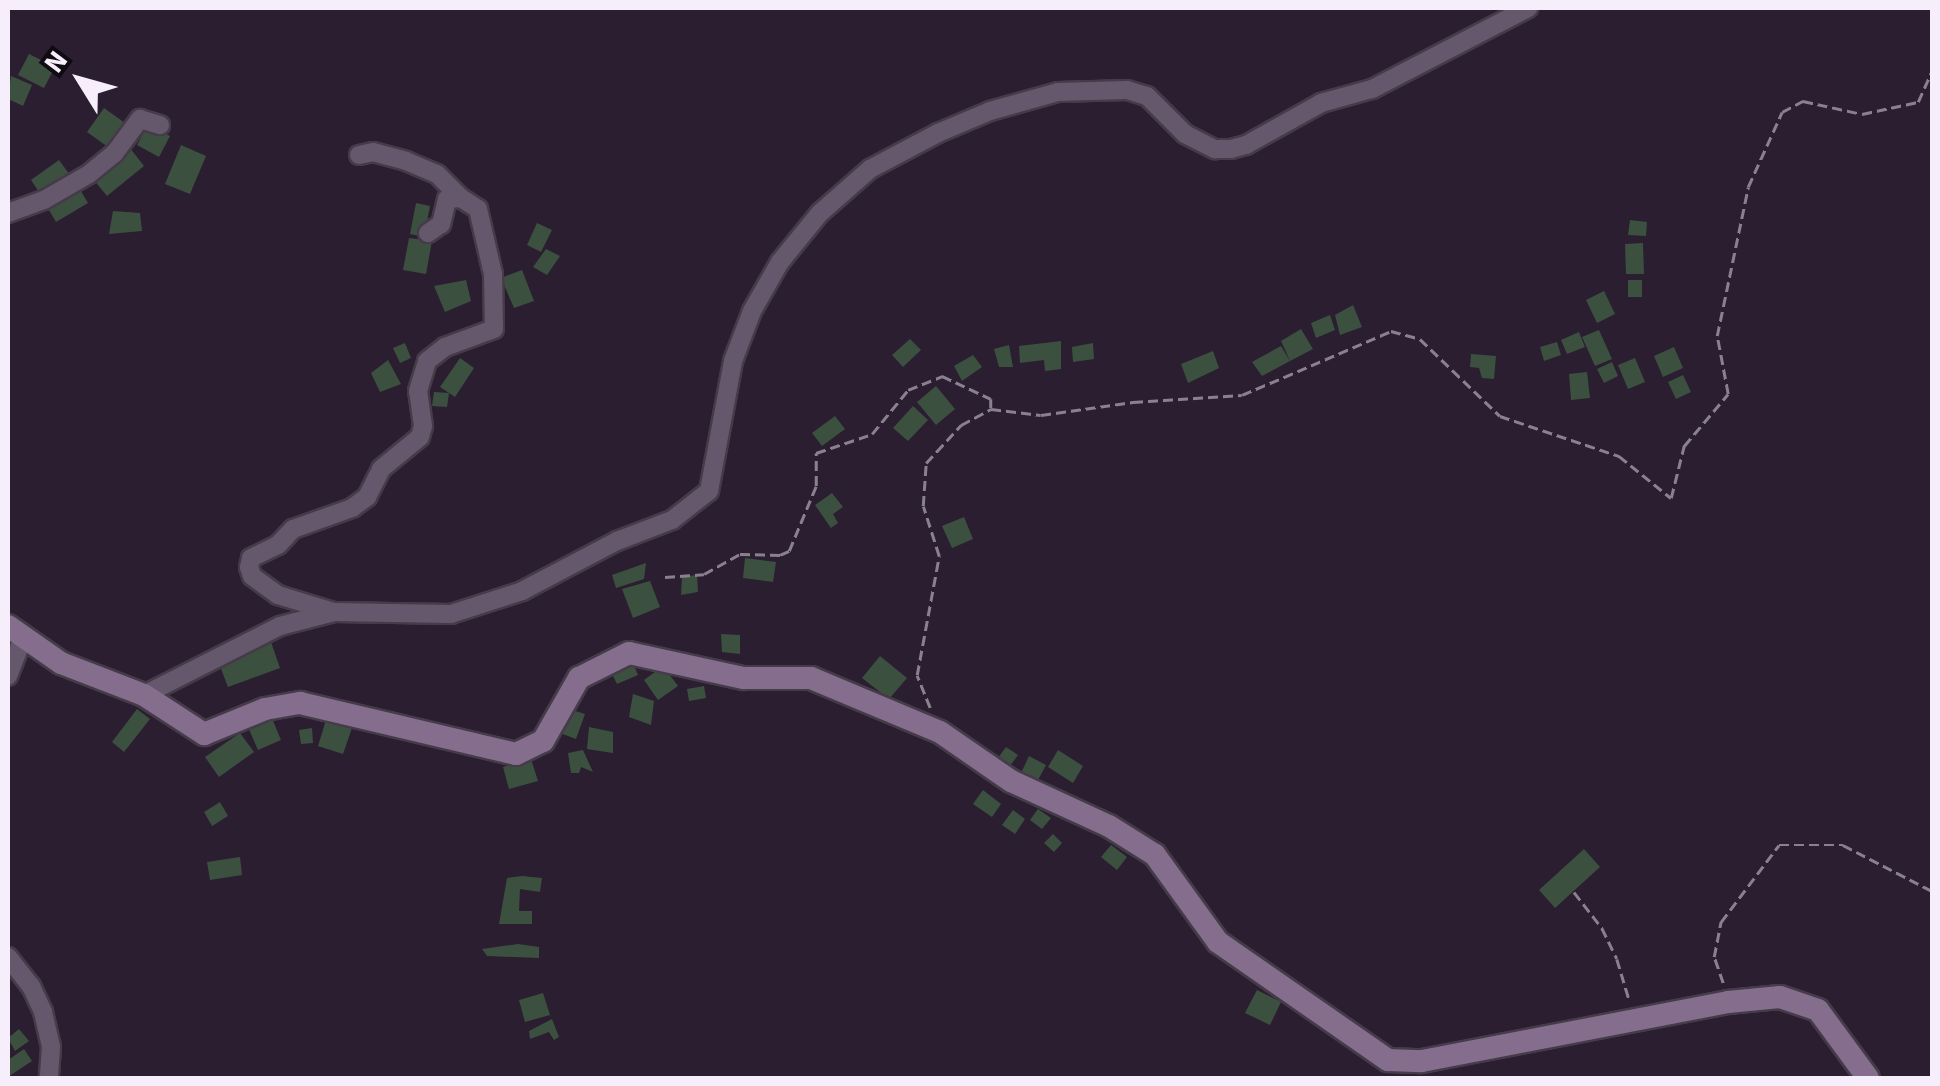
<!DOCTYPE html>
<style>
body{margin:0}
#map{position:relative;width:1940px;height:1086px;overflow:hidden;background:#2a1e30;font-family:"Source Sans 3",sans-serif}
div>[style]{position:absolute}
.building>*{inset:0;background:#3c5040}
.path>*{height:2.5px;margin-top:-1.25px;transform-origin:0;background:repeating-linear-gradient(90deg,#8a808f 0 10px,transparent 0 15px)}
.roads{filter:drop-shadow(2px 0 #453b49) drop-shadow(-2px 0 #453b49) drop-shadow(0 2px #453b49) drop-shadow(0 -2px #453b49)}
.minor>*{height:18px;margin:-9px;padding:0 9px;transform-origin:9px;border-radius:9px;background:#66586c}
.secondary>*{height:22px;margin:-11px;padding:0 11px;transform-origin:11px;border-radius:11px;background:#846d8d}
span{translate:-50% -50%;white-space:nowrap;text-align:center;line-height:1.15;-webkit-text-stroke:10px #100a12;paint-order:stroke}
.frame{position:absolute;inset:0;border:10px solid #f6eefa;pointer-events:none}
.north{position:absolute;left:30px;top:30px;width:100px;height:100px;-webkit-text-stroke:8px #100a12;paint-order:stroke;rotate:307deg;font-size:28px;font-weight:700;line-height:40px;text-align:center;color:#f6eefa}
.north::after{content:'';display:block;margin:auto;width:35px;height:45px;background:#f6eefa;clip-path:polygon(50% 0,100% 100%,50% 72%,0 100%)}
</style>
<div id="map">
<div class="building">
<i style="clip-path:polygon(29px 54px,55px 67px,44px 88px,18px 75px)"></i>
<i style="clip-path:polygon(11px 76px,32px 85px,23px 106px,8px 99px)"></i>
<i style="clip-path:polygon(104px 108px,125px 123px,108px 147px,87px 132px)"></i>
<i style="clip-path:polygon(148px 124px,170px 136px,159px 157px,137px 145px)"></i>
<i style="clip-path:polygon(181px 145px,206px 156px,190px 194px,165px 184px)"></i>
<i style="clip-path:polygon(130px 148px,144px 166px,107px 196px,93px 179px)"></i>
<i style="clip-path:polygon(59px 160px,70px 175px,41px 195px,31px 180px)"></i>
<i style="clip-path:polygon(78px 186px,88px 203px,56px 222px,46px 205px)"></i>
<i style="clip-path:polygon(416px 203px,430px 206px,424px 237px,410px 234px)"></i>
<i style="clip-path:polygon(113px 211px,140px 213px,142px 231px,109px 234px)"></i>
<i style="clip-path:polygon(1630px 220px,1647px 222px,1646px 236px,1628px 235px)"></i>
<i style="clip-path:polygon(537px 223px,552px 230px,541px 252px,527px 245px)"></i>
<i style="clip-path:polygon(409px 238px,432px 241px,426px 274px,403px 270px)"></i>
<i style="clip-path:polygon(1643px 243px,1644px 274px,1626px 274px,1625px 244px)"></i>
<i style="clip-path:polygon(546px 249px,560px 256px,547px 275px,533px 267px)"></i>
<i style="clip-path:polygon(522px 270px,534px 301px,514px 308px,501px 278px)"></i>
<i style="clip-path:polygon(466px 280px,471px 301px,445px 312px,434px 286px)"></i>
<i style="clip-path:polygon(1628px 280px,1642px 280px,1642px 297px,1628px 297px)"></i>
<i style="clip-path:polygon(1604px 291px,1615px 314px,1597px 323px,1586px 300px)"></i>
<i style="clip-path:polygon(1353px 305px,1362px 327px,1340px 335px,1335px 315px)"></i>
<i style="clip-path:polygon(1330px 315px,1335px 330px,1316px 338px,1311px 323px)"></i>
<i style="clip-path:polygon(1301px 329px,1313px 349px,1290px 361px,1281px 341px)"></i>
<i style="clip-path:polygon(1599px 330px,1612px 359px,1595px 366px,1582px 337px)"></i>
<i style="clip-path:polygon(1579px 332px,1585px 347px,1567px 354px,1561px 340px)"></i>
<i style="clip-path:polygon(910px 339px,921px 350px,903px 367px,892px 355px)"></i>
<i style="clip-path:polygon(1061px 341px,1061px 369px,1045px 371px,1044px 360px,1020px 363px,1019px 346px)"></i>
<i style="clip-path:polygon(1557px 342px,1561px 355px,1544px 361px,1540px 347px)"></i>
<i style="clip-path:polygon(405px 343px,411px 358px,400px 363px,393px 348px)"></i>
<i style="clip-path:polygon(1093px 343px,1094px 359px,1073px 362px,1072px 347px)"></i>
<i style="clip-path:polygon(1009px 345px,1013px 367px,999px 367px,994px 349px)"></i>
<i style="clip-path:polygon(1281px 346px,1290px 361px,1262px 376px,1252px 362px)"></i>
<i style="clip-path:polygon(1674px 347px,1683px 368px,1663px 377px,1654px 356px)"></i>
<i style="clip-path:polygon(1213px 351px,1219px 368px,1188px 383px,1181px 364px)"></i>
<i style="clip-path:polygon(1471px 354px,1496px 356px,1494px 379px,1482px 378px,1479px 368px,1470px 367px)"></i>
<i style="clip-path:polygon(973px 355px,982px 367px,962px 381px,954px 366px)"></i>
<i style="clip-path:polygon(460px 358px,474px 368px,455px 397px,440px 387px)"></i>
<i style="clip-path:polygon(1635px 358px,1645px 382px,1628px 389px,1618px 365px)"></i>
<i style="clip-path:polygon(388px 360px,401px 384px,380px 392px,371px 373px)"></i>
<i style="clip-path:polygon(1612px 362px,1618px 376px,1604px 383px,1597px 369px)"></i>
<i style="clip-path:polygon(1587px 372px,1590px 398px,1571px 400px,1569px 374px)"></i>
<i style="clip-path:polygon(1683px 375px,1691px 392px,1676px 399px,1668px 382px)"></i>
<i style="clip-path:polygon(936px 386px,955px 409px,936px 425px,917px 402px)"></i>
<i style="clip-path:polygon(434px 392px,449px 393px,447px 407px,432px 406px)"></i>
<i style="clip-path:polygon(913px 406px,928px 420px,908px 441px,893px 428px)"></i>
<i style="clip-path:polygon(835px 416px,845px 429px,822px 446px,812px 433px)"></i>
<i style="clip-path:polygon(832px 493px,843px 507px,833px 514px,838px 523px,831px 528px,815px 505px)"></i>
<i style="clip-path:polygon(964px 517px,973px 539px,952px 548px,942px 526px)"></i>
<i style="clip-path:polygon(745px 558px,776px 562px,773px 582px,743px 578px)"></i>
<i style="clip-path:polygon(646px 563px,644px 579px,616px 588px,612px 575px)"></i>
<i style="clip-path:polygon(697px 575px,698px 592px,681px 595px,682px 577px)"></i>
<i style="clip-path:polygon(650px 581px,660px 607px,633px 618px,622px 589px)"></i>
<i style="clip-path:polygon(721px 634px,740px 635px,740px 654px,722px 652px)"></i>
<i style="clip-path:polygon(271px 642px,280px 668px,228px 687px,218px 661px)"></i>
<i style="clip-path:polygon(880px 656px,907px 678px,889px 699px,862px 678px)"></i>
<i style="clip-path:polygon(631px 658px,638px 675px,617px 684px,609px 668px)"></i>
<i style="clip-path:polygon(663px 666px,678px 686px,658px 700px,644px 680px)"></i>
<i style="clip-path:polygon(704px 686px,706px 698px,689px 701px,687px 689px)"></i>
<i style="clip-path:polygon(633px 694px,654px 701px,651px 725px,629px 717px)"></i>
<i style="clip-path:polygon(137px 709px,150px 719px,124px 752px,112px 742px)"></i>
<i style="clip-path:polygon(569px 709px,585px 714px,576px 739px,560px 733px)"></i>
<i style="clip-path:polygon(271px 716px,281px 740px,258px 750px,248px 727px)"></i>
<i style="clip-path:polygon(326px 720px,352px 728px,343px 754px,318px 746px)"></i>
<i style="clip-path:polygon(589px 727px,613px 732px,613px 753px,587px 749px)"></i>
<i style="clip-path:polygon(312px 728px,313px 743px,301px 744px,299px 730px)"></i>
<i style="clip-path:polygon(240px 733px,254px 752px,219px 777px,205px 757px)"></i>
<i style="clip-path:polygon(1006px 747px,1018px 755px,1010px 766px,998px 758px)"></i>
<i style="clip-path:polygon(583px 750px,593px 772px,581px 767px,579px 773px,571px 773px,568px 753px)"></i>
<i style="clip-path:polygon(1058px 750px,1083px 766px,1073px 783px,1048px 767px)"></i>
<i style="clip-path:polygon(1029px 756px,1046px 765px,1037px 782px,1021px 773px)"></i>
<i style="clip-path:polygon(531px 759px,538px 781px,509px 789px,503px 767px)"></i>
<i style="clip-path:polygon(983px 790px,1001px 804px,992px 817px,973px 804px)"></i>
<i style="clip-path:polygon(220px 802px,228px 816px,212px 826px,204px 812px)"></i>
<i style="clip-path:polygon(1038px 809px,1051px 818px,1042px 829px,1030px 820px)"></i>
<i style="clip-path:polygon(1013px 810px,1025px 819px,1015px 834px,1002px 825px)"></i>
<i style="clip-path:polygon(1053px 834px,1062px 843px,1054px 852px,1044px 843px)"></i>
<i style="clip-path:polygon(1111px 845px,1127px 857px,1117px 870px,1101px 857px)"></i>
<i style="clip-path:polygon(1584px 849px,1600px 867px,1555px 908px,1539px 890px)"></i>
<i style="clip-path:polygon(240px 857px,242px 875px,210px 880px,207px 862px)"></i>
<i style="clip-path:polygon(522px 876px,542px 878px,540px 892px,520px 889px,519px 911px,532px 911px,532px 924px,499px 924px,507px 878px)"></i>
<i style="clip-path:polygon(518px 944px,539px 947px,539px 958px,487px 956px,482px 949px)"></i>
<i style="clip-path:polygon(1257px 990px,1281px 1002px,1270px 1025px,1245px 1013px)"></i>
<i style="clip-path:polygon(543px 993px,550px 1015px,525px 1022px,519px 1000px)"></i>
<i style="clip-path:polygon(552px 1019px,559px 1037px,554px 1040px,549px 1032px,530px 1039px,529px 1031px)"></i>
<i style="clip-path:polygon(19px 1029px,29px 1041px,15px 1051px,8px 1038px)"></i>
<i style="clip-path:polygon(24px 1049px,32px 1061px,8px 1077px,8px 1060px)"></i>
</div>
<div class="path">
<i style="left:665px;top:577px;width:39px;rotate:-4deg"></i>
<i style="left:704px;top:574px;width:41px;rotate:-29.1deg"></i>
<i style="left:740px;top:554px;width:40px;rotate:1.4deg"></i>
<i style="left:780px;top:555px;width:10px;rotate:-24deg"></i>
<i style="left:789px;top:551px;width:70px;rotate:-67.4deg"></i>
<i style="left:816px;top:486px;width:33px;rotate:-90deg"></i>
<i style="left:816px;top:453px;width:59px;rotate:-18.7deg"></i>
<i style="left:872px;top:434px;width:57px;rotate:-50.7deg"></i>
<i style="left:908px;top:390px;width:37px;rotate:-22deg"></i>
<i style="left:942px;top:376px;width:54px;rotate:25.1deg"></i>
<i style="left:991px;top:399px;width:9px;rotate:90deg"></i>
<i style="left:930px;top:708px;width:35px;rotate:-112deg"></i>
<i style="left:917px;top:675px;width:121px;rotate:-79.5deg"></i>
<i style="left:939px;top:556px;width:52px;rotate:-107.7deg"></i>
<i style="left:923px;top:506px;width:43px;rotate:-86deg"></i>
<i style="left:926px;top:463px;width:52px;rotate:-47.4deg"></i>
<i style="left:961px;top:425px;width:34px;rotate:-28deg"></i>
<i style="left:991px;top:409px;width:50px;rotate:6.8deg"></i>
<i style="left:1041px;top:415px;width:93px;rotate:-8deg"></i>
<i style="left:1133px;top:402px;width:109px;rotate:-3.7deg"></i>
<i style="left:1242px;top:395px;width:162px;rotate:-23.2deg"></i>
<i style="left:1391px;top:331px;width:30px;rotate:15deg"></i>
<i style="left:1420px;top:339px;width:111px;rotate:43.9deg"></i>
<i style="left:1500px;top:416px;width:126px;rotate:18.6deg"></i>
<i style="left:1619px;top:456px;width:67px;rotate:38.9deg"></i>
<i style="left:1671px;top:498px;width:54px;rotate:-76deg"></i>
<i style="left:1684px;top:446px;width:68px;rotate:-49.8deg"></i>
<i style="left:1728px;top:394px;width:59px;rotate:-100.7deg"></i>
<i style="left:1717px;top:336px;width:152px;rotate:-78.2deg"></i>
<i style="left:1748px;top:187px;width:82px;rotate:-65.6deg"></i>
<i style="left:1782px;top:112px;width:24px;rotate:-28deg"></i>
<i style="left:1803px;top:101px;width:60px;rotate:12.4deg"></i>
<i style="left:1862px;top:114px;width:57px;rotate:-12.1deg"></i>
<i style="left:1918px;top:102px;width:34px;rotate:-66deg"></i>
<i style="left:1574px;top:892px;width:46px;rotate:52.1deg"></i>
<i style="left:1602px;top:928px;width:34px;rotate:64deg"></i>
<i style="left:1617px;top:959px;width:42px;rotate:73.3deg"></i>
<i style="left:1723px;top:983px;width:28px;rotate:-109deg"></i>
<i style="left:1714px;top:957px;width:36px;rotate:-79deg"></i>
<i style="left:1721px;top:922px;width:96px;rotate:-53deg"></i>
<i style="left:1779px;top:845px;width:64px"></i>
<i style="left:1843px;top:845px;width:100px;rotate:27.3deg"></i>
</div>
<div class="roads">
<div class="minor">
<i style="left:359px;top:155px;width:14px;rotate:-12deg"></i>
<i style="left:373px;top:152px;width:34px;rotate:15deg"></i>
<i style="left:406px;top:161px;width:34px;rotate:23deg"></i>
<i style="left:437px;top:174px;width:34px;rotate:45deg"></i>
<i style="left:8px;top:213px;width:38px;rotate:-20deg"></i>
<i style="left:44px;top:200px;width:52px;rotate:-30deg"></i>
<i style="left:89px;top:174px;width:32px;rotate:-39deg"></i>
<i style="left:114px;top:154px;width:44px;rotate:-53.4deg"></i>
<i style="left:140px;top:119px;width:21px;rotate:17deg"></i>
<i style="left:334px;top:612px;width:59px;rotate:-163.1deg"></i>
<i style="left:278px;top:595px;width:32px;rotate:-144deg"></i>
<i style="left:252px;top:576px;width:9px;rotate:-108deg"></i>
<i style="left:249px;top:567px;width:9px;rotate:-77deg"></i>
<i style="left:251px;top:558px;width:30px;rotate:-26deg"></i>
<i style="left:278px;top:545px;width:22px;rotate:-47deg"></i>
<i style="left:293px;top:529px;width:63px;rotate:-19.6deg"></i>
<i style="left:352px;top:508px;width:19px;rotate:-36deg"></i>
<i style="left:367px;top:497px;width:31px;rotate:-63deg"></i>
<i style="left:381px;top:469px;width:50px;rotate:-39.4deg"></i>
<i style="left:420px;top:437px;width:11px;rotate:-75deg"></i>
<i style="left:423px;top:426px;width:35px;rotate:-98deg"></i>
<i style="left:418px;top:391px;width:31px;rotate:-73deg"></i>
<i style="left:427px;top:361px;width:23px;rotate:-38deg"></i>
<i style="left:445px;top:347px;width:52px;rotate:-20.2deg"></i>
<i style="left:494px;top:329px;width:55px;rotate:-91deg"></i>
<i style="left:493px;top:274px;width:67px;rotate:-103deg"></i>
<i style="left:478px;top:209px;width:20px;rotate:-147deg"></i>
<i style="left:461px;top:198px;width:14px;rotate:176deg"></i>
<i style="left:447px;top:199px;width:26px;rotate:103deg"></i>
<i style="left:441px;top:224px;width:16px;rotate:145deg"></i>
<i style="left:8px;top:676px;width:41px;rotate:-68.5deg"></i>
<i style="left:144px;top:695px;width:153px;rotate:-26.9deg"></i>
<i style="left:280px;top:626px;width:56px;rotate:-14.5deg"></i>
<i style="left:334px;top:612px;width:117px;rotate:1deg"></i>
<i style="left:451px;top:614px;width:75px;rotate:-17.9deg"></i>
<i style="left:522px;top:591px;width:107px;rotate:-27.8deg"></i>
<i style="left:617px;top:541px;width:59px;rotate:-20.9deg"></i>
<i style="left:672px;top:520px;width:47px;rotate:-38.1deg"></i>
<i style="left:709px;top:491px;width:132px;rotate:-79.5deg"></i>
<i style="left:733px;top:361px;width:53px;rotate:-69.2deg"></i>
<i style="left:752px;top:311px;width:56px;rotate:-60.3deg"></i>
<i style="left:780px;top:262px;width:63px;rotate:-50.8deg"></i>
<i style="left:820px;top:213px;width:67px;rotate:-41.3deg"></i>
<i style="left:870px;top:169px;width:77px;rotate:-27.9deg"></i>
<i style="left:938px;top:133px;width:56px;rotate:-22.9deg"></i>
<i style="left:990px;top:111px;width:71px;rotate:-15.6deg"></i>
<i style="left:1058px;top:92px;width:69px;rotate:-1.7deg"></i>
<i style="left:1127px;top:90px;width:21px;rotate:17deg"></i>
<i style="left:1147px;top:96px;width:54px;rotate:45deg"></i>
<i style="left:1185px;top:134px;width:34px;rotate:27deg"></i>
<i style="left:1215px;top:149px;width:16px"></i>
<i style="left:1231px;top:149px;width:16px;rotate:-15deg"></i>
<i style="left:1246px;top:145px;width:86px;rotate:-29.2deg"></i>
<i style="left:1321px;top:103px;width:53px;rotate:-15.4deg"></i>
<i style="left:1372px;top:89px;width:176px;rotate:-27.4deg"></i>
<i style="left:8px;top:957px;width:37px;rotate:52deg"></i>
<i style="left:31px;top:986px;width:29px;rotate:65deg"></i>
<i style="left:43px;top:1012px;width:36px;rotate:77deg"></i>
<i style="left:51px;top:1047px;width:31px;rotate:94deg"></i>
</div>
<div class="secondary">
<i style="left:8px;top:626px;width:65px;rotate:34.9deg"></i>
<i style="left:61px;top:663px;width:89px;rotate:21.1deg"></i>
<i style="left:144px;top:695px;width:72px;rotate:33deg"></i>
<i style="left:204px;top:734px;width:66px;rotate:-22.3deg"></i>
<i style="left:265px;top:709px;width:36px;rotate:-10deg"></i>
<i style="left:300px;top:703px;width:222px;rotate:13.3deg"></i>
<i style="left:516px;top:754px;width:30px;rotate:-26deg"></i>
<i style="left:543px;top:741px;width:73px;rotate:-60.3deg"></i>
<i style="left:579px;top:678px;width:56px;rotate:-26.6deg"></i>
<i style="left:629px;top:653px;width:118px;rotate:12.3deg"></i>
<i style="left:744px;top:678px;width:67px"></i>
<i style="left:811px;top:678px;width:140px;rotate:22.7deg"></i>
<i style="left:940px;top:732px;width:86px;rotate:34.6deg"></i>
<i style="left:1011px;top:781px;width:108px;rotate:24.7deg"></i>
<i style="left:1109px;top:826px;width:54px;rotate:32.2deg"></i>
<i style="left:1155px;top:855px;width:107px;rotate:54.1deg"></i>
<i style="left:1218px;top:942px;width:207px;rotate:34.8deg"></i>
<i style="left:1388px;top:1060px;width:34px;rotate:2deg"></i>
<i style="left:1422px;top:1061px;width:312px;rotate:-10.9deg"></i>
<i style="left:1728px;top:1002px;width:52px;rotate:-5.5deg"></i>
<i style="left:1780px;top:997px;width:40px;rotate:18.9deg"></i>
<i style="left:1818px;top:1010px;width:84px;rotate:53.7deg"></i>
</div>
</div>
<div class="frame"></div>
<div class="north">N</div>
</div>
